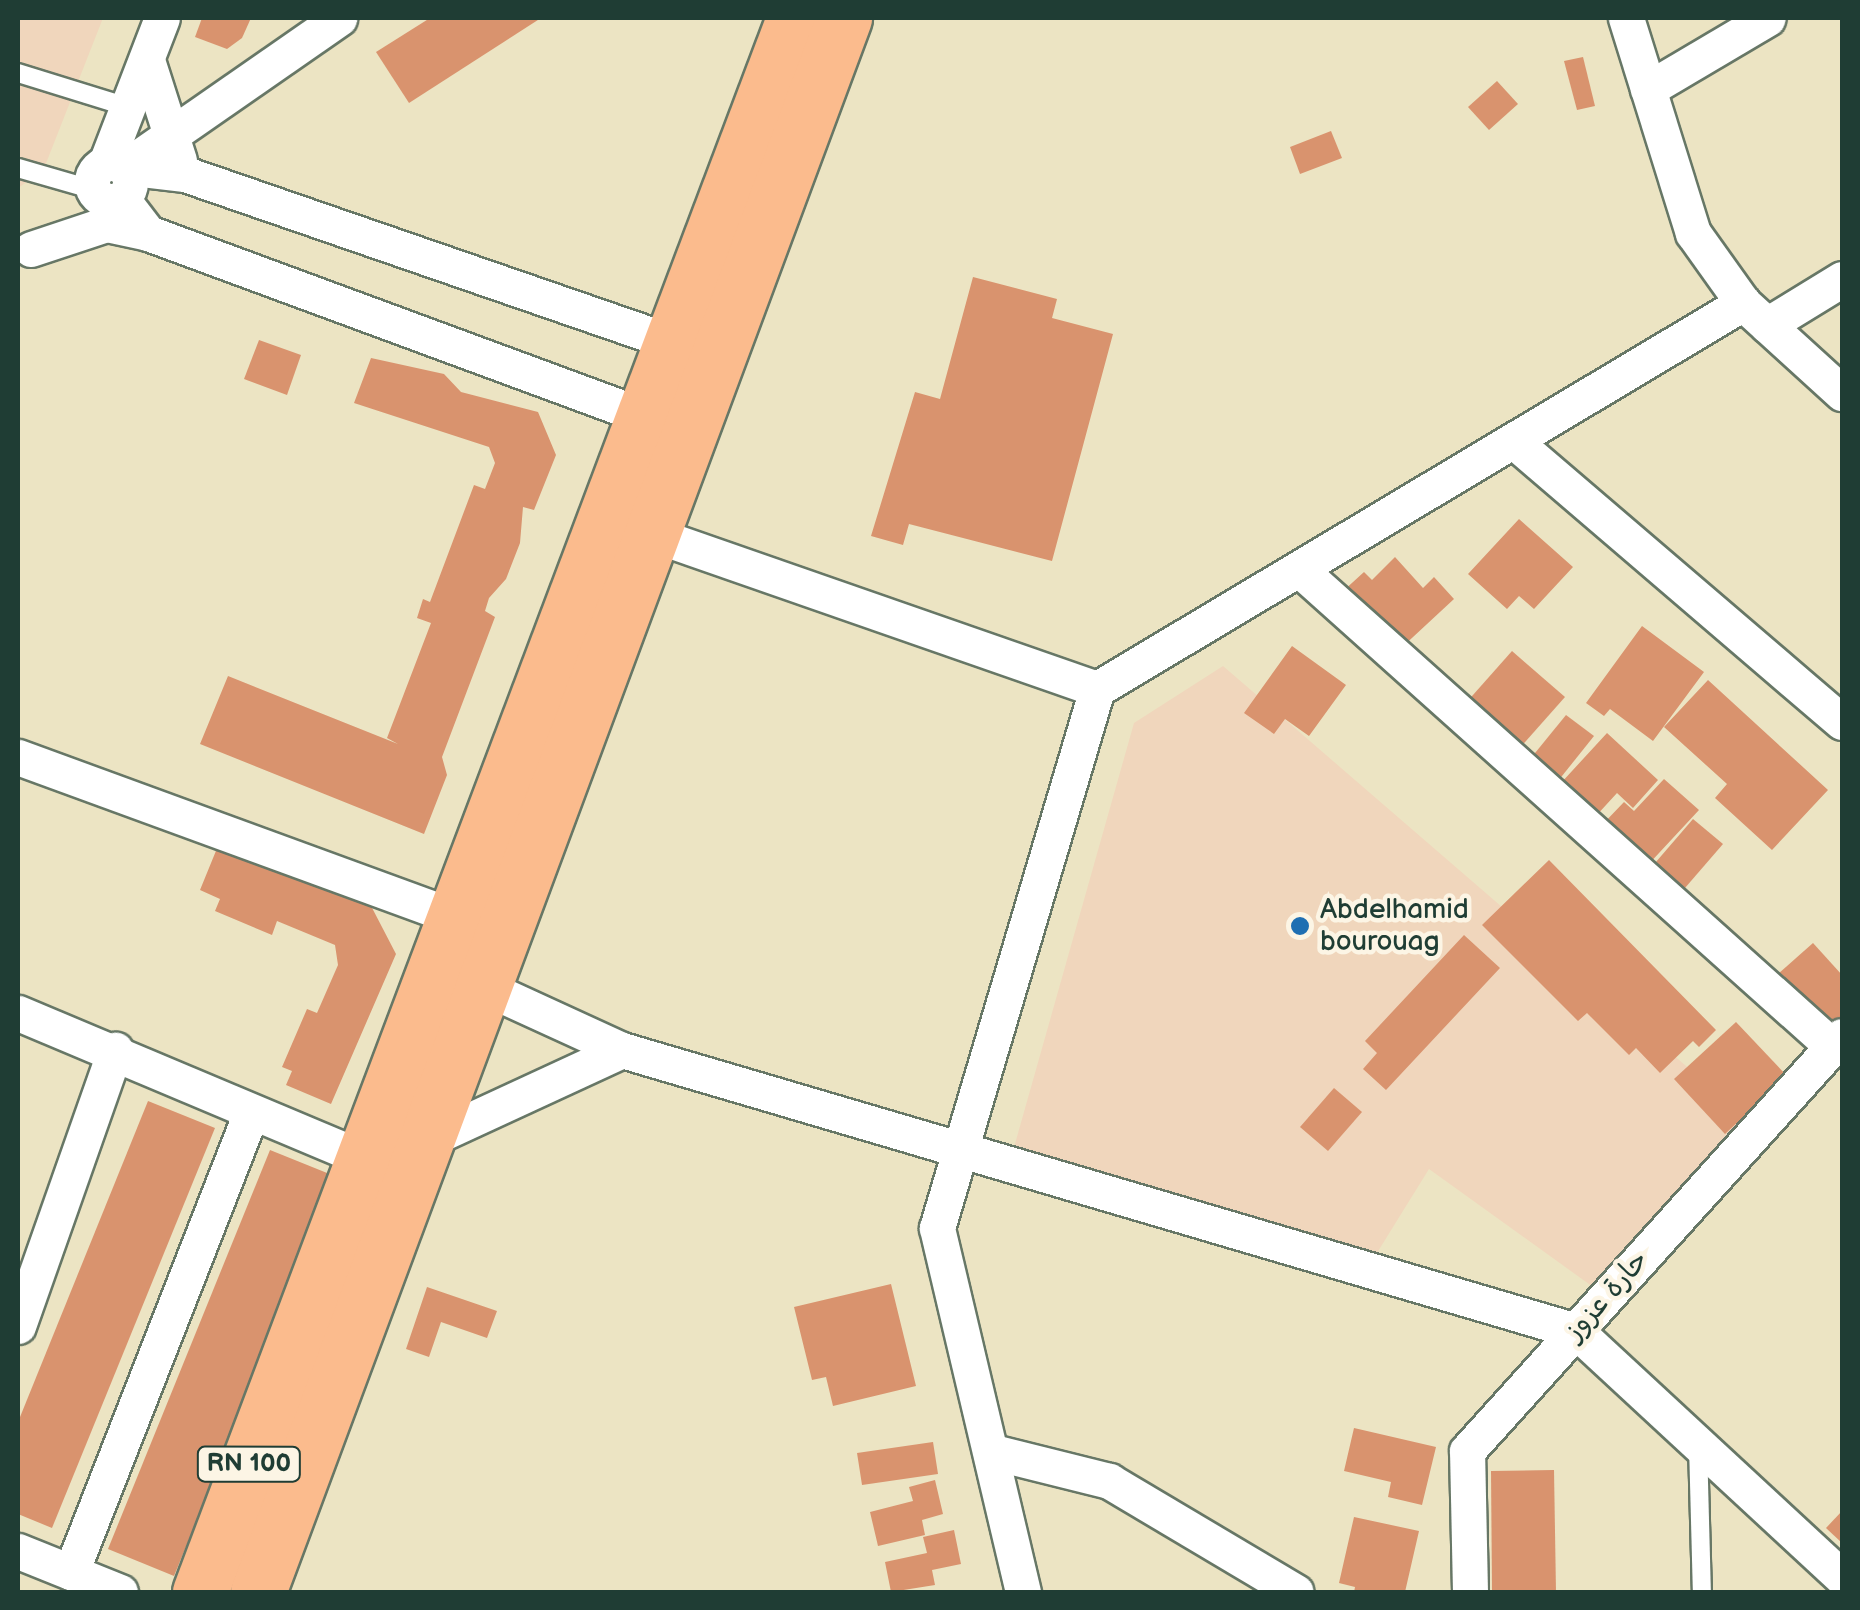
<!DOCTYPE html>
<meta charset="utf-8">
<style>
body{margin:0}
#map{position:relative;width:1860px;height:1610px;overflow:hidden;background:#ece4c3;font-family:"Balsamiq Sans","Playpen Sans Arabic",sans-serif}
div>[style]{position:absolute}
.built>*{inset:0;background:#f0d6bc}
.building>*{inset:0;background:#d9936e}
.roads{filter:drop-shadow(2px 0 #677766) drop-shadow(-2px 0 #677766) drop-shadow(0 2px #677766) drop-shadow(0 -2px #677766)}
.service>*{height:18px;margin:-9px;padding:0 9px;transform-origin:9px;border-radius:9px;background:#fff}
.minor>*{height:35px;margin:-17.5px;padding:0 17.5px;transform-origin:17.5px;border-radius:17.5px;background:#fff}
.minor>.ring{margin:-17.5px;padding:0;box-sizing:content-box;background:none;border:35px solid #fff;border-radius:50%}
.primary>*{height:55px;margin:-27.5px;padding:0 27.5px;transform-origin:27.5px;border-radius:27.5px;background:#fbbb8d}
.dots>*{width:28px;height:28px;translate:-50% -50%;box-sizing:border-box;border:5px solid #fcf5e5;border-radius:50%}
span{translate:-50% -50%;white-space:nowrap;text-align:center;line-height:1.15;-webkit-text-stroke:9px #fcf5e5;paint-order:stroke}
.shield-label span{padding:2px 8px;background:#fcf5e5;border:2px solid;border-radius:8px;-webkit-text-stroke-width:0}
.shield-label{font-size:25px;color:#1f3d34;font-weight:700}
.poi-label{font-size:28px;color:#1f3d34}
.left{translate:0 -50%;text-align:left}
.street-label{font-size:28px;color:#1f3d34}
.frame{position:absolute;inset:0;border:20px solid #1f3d34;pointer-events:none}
</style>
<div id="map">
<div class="built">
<i style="clip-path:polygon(18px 18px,103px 18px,43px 171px,18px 188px)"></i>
<i style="clip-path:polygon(1223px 666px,1759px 1129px,1607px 1297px,1429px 1169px,1367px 1269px,1009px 1165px,1134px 723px)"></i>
</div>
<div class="building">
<i style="clip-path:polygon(202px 18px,251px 18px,242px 38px,227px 49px,195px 37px)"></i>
<i style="clip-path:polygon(430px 18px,541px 18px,409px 103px,376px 52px)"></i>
<i style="clip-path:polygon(1583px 57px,1595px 106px,1577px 110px,1564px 61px)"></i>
<i style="clip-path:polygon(1497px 81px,1518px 104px,1489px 130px,1468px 107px)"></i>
<i style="clip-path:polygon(1331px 131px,1342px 158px,1300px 174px,1290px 147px)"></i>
<i style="clip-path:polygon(973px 277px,1057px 299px,1052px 318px,1113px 334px,1052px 561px,909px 524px,903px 545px,871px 536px,915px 392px,940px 399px)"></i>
<i style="clip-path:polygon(259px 340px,301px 355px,287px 395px,244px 379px)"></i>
<i style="clip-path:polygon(371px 358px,444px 374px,461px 392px,538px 412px,556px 455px,534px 510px,523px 507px,520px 543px,506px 579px,489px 598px,485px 611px,495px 617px,442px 757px,447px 775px,424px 834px,200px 744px,228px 676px,398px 744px,387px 738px,431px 623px,417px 618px,423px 599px,430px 602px,474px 485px,485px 489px,495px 463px,489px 447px,354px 403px)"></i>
<i style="clip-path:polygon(1519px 519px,1573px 567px,1534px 609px,1519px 596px,1507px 609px,1468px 574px)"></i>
<i style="clip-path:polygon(1395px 557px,1423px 588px,1434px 577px,1454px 599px,1385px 663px,1330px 603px,1364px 572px,1372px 580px)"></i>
<i style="clip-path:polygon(1642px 626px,1704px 672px,1653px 741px,1610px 709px,1604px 716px,1586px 703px)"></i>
<i style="clip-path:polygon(1292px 646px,1346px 685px,1309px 736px,1285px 719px,1274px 734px,1244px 713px)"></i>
<i style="clip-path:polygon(1512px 651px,1565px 697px,1509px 760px,1457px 713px)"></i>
<i style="clip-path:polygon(1708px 680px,1828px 790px,1772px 850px,1715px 798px,1727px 784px,1664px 727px)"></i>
<i style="clip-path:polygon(1566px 715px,1594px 736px,1550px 791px,1522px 769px)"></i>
<i style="clip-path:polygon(1607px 733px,1658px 780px,1633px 808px,1617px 793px,1584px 829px,1549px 796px)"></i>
<i style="clip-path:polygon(1664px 779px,1699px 810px,1646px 867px,1601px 826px,1624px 802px,1634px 811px)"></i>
<i style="clip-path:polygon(1693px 819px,1723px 844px,1672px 903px,1643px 877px)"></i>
<i style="clip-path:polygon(220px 841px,369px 902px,396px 954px,331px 1104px,286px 1085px,292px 1071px,282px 1067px,307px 1009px,317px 1013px,338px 965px,335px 945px,277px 921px,272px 935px,215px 911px,220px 899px,200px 890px)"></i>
<i style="clip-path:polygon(1549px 860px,1716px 1030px,1699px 1047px,1693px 1041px,1660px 1073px,1636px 1048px,1629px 1055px,1587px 1013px,1578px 1021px,1482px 925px)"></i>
<i style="clip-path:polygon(1464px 935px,1500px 968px,1386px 1090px,1363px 1069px,1377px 1053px,1365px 1041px)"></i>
<i style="clip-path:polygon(1813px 943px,1842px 975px,1842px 1019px,1813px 1046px,1761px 989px)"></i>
<i style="clip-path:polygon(1736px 1022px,1787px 1076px,1725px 1134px,1674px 1079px)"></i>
<i style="clip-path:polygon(1334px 1088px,1362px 1112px,1328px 1151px,1300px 1127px)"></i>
<i style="clip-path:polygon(148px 1101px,215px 1128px,52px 1528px,18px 1514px,18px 1422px)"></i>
<i style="clip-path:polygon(270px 1150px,337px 1177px,174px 1576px,108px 1549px)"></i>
<i style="clip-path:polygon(891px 1284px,916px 1386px,833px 1406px,826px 1377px,812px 1380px,794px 1307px)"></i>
<i style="clip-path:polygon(427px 1287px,497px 1311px,487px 1338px,441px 1322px,429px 1357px,406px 1349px)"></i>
<i style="clip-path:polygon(1354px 1428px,1436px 1447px,1422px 1505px,1388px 1497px,1391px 1482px,1344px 1471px)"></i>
<i style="clip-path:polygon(933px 1442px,938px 1474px,862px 1485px,857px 1453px)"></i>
<i style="clip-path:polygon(1554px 1470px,1556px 1592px,1492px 1592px,1491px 1471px)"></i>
<i style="clip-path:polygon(935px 1480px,943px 1514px,922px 1520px,925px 1535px,878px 1546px,870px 1512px,913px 1501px,909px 1487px)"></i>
<i style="clip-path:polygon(1842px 1511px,1842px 1543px,1826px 1528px)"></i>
<i style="clip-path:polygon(1354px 1517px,1419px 1531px,1405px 1592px,1354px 1592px,1355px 1587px,1339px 1583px)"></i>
<i style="clip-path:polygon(954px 1530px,961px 1564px,932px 1570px,935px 1585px,891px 1592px,885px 1562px,927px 1553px,923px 1537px)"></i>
</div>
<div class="roads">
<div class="service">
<i style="left:18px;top:73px;width:115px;rotate:17.2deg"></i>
<i style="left:18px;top:168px;width:79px;rotate:16.1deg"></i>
<i style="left:1698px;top:1444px;width:148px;rotate:88.5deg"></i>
</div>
<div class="minor">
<i style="left:147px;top:60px;width:105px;rotate:72.3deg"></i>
<i style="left:1648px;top:89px;width:139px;rotate:-30.6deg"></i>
<i class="ring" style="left:92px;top:163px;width:3px;height:3px"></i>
<i style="left:106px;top:163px;width:155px;rotate:-68.9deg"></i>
<i style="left:125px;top:167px;width:60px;rotate:6.7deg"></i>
<i style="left:185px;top:174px;width:533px;rotate:19.05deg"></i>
<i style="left:125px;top:167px;width:261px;rotate:-34.8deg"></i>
<i style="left:122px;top:199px;width:43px;rotate:52.6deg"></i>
<i style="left:148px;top:233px;width:546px;rotate:20.26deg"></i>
<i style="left:31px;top:249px;width:79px;rotate:-18.4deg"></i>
<i style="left:106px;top:224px;width:43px;rotate:12.1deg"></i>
<i style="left:1743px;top:303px;width:134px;rotate:42.3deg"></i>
<i style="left:1767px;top:325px;width:88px;rotate:-31.5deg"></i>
<i style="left:1515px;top:442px;width:430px;rotate:40.6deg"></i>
<i style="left:655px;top:535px;width:468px;rotate:19.2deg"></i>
<i style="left:1299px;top:569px;width:717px;rotate:41.83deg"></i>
<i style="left:18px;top:757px;width:462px;rotate:20.1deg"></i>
<i style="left:452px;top:916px;width:76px;rotate:66.8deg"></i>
<i style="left:482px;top:986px;width:154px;rotate:24.6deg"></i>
<i style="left:622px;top:1050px;width:995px;rotate:16.41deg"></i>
<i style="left:1576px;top:1331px;width:362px;rotate:42.8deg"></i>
<i style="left:18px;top:1013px;width:372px;rotate:22.8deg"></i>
<i style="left:423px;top:1142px;width:219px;rotate:-24.8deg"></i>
<i style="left:18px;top:1326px;width:293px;rotate:-70.6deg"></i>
<i style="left:993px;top:1452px;width:120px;rotate:14deg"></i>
<i style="left:1109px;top:1481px;width:217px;rotate:30.7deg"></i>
<i style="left:18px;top:1551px;width:110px;rotate:21.9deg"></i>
<i style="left:71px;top:1572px;width:493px;rotate:-68.6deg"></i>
<i style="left:1023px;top:1592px;width:374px;rotate:-103.3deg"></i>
<i style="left:937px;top:1228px;width:562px;rotate:-73.47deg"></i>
<i style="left:1097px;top:689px;width:753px;rotate:-30.86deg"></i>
<i style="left:1743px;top:303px;width:86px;rotate:-125.5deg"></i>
<i style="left:1693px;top:233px;width:225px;rotate:-107.3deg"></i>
<i style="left:1470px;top:1592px;width:141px;rotate:-91.2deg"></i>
<i style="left:1467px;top:1451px;width:559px;rotate:-47.9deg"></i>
</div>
<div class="primary">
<i style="left:200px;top:1592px;width:1682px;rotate:-69.32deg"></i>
<i style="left:258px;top:1592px;width:1680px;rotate:-69.58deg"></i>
</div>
</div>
<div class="dots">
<i style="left:1300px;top:926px;background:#1f6fb2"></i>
</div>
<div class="shield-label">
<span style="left:249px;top:1464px">RN 100</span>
</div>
<div class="poi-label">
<span class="left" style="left:1320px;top:926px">Abdelhamid<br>bourouag</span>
</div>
<div class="street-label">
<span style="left:1607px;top:1296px;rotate:-48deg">حارة عزوز</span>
</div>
<div class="frame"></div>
</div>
